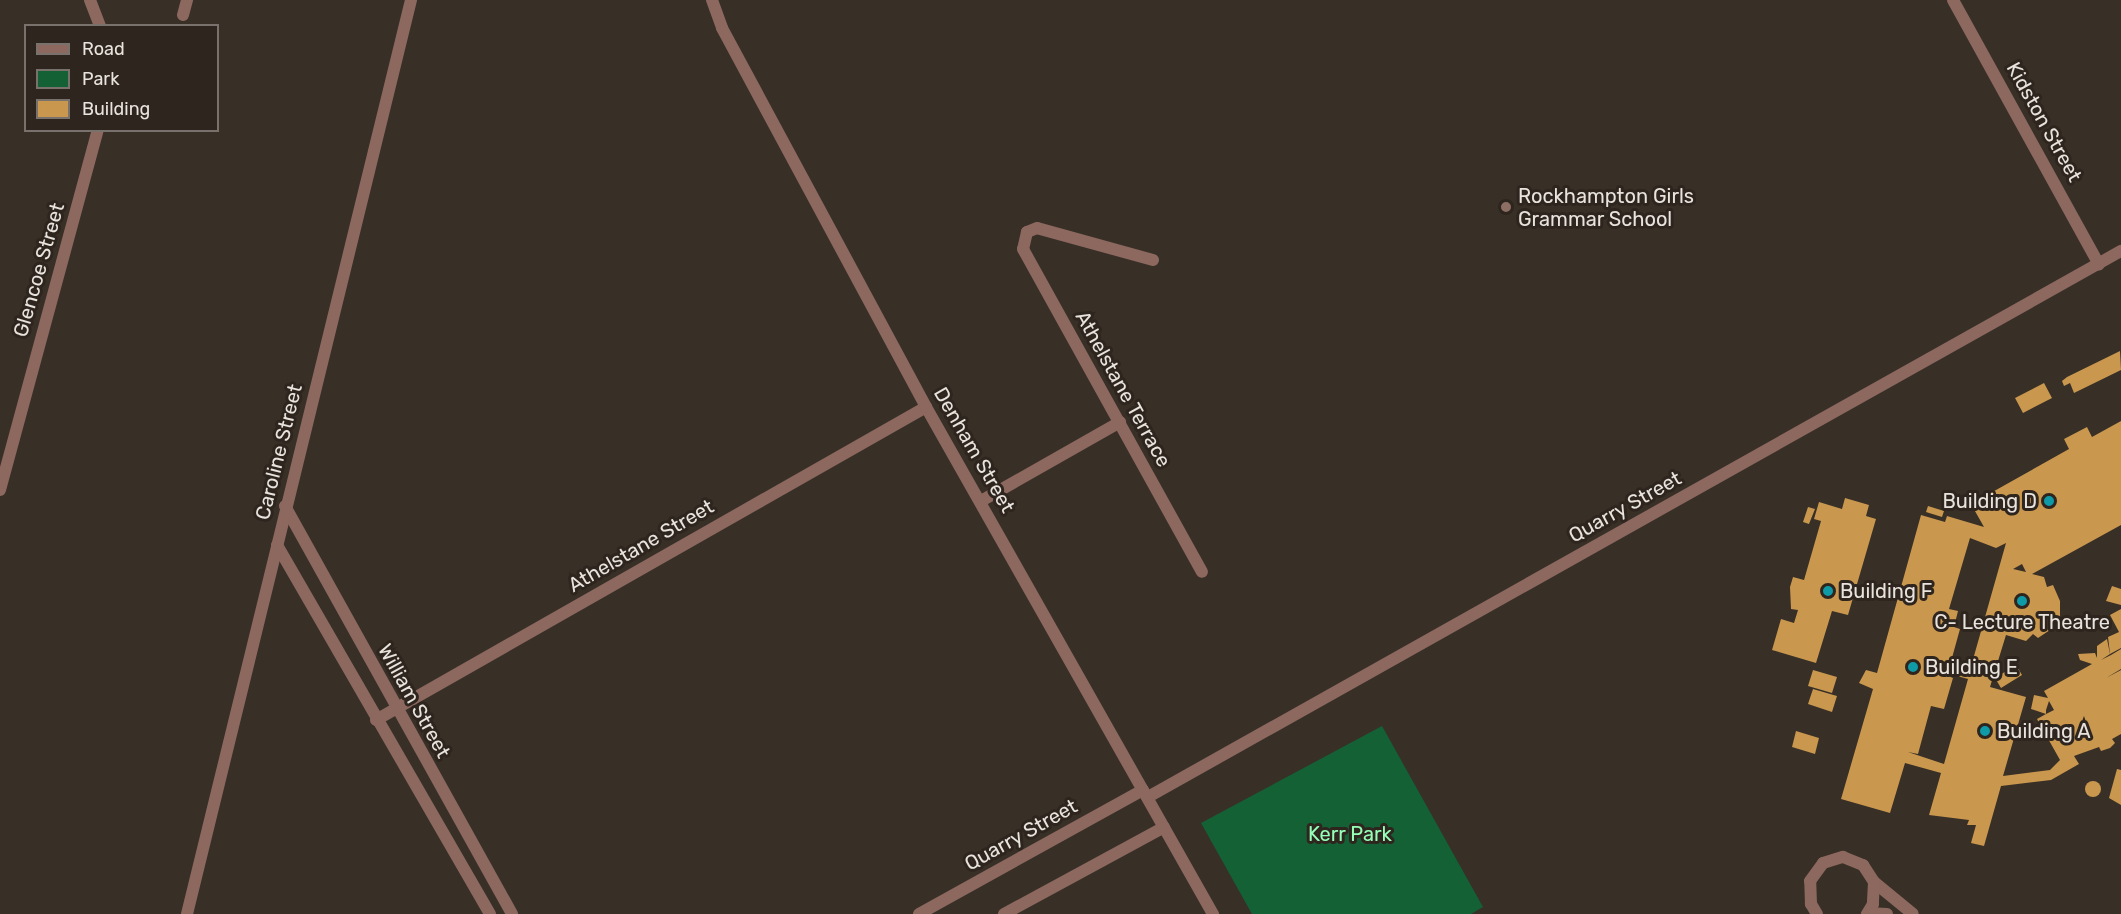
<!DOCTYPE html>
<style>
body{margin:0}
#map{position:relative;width:2121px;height:914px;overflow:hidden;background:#382f27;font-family:Rubik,sans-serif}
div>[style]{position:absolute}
.green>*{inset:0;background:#146135}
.building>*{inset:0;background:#c9974d}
.round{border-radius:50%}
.minor>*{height:12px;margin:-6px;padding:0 6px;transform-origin:6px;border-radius:6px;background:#8c685f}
.tertiary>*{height:12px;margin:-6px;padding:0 6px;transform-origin:6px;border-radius:6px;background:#8c685f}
.dots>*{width:16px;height:16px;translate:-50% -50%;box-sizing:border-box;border:3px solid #2e251e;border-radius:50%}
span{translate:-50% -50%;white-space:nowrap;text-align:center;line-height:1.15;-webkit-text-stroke:6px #2e251e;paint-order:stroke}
.street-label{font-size:20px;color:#e9e3de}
.poi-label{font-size:20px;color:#e9e3de}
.left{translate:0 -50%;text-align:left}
.right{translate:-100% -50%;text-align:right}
.park-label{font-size:20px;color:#95feb7}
.legend{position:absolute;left:24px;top:24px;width:195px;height:108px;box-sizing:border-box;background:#2e251e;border:2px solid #79716b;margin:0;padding:8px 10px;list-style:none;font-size:18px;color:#e9e3de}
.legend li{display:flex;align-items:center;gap:12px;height:30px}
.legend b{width:30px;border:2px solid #79716b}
</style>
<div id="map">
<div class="green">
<i style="clip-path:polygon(1382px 726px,1483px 907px,1471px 914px,1252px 914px,1201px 823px)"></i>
</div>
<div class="building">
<i style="clip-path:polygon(2120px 351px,2121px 370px,2074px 393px,2070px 383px,2064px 386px,2062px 381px,2067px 377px)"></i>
<i style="clip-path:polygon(2044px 383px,2052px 398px,2023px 413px,2015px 398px)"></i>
<i style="clip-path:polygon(evenodd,2121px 421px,2121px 525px,2032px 574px,2044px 577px,2047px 587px,2053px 585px,2060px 601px,2060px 618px,2053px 628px,2038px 638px,2033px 634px,2026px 641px,2006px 635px,1990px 687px,2026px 697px,2003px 776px,2050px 770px,2060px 760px,2037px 719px,2046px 714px,2031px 709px,2034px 695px,2048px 698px,2044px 691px,2092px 664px,2080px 660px,2078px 654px,2095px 653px,2097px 658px,2097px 646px,2107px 639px,2110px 654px,2101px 660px,2111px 655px,2120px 666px,2111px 655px,2121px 649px,2121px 669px,2106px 678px,2121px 670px,2121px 734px,2112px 739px,2115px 743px,2110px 748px,2101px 751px,2099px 747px,2074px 756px,2079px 764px,2051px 780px,2001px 786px,1984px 846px,1971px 843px,1976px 825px,1967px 825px,1969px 820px,1929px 815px,1941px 773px,1905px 763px,1890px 813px,1841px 799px,1873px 689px,1859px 683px,1866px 670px,1877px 673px,1921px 515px,1945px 522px,1947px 516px,1984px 527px,1971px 504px,2069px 449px,2064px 439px,2087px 427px,2092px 437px,2121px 421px,1970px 538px,1996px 548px,2006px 543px,1970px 670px,1950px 665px,1960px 629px,1954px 627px,1958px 611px,1949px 609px,1970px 538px,2121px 421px,2022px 564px,2026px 572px,2013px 569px,2022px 564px,2121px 421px,1931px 669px,1968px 679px,1944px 764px,1908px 752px,1918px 754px,1931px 706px,1944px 709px,1953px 678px,1931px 669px,2121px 421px,2049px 701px,2054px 710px,2046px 714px,2046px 710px,2049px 701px)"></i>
<i style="clip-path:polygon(1845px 498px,1869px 505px,1866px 516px,1876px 519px,1848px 615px,1832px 611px,1816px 663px,1772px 650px,1781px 619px,1794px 623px,1798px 610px,1791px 609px,1790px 587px,1793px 577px,1804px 580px,1821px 521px,1814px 519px,1819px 502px,1842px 509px)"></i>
<i style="clip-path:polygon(1928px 506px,1944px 511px,1942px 517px,1926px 512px)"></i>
<i style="clip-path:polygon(1808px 507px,1815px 509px,1809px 524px,1803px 522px)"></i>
<i style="clip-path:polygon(2112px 586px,2121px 589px,2121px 605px,2106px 601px)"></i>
<i style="clip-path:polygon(2121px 609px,2121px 648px,2110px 654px,2108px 637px,2119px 632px,2110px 615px)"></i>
<i style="clip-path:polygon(2016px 665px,2022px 675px,2001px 688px,1995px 678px)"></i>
<i style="clip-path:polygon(1813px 670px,1837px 677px,1832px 693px,1808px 686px)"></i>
<i style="clip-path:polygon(1813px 689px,1837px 696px,1832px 712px,1808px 704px)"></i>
<i style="clip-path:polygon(1796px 731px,1819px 738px,1815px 754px,1792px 747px)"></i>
<i style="clip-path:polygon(2117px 769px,2121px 770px,2121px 805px,2109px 798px)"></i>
<i class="round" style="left:2085px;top:781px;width:16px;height:16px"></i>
</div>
<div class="minor">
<i style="left:90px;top:0;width:28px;rotate:69deg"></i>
<i style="left:1953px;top:0;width:302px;rotate:61.1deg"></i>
<i style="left:183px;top:15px;width:16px;rotate:-75deg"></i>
<i style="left:1153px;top:260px;width:120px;rotate:-164.6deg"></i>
<i style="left:1037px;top:228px;width:11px;rotate:158deg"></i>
<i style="left:1027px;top:232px;width:17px;rotate:103deg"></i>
<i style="left:1023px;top:249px;width:369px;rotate:61deg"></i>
<i style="left:0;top:490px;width:373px;rotate:-74.8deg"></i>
<i style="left:981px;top:501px;width:160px;rotate:-29.6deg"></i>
<i style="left:285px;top:506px;width:467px;rotate:60.9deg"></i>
<i style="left:277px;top:545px;width:426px;rotate:60deg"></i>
<i style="left:376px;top:720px;width:633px;rotate:-29.64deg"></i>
<i style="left:1148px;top:797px;width:1116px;rotate:-29.3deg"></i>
<i style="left:1874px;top:882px;width:50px;rotate:39.4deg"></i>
<i style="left:1868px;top:913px;width:19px;rotate:3deg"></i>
<i style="left:187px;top:914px;width:941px;rotate:-76.23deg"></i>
<i style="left:919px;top:914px;width:256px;rotate:-29deg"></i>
<i style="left:1004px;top:914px;width:182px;rotate:-28.5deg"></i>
<i style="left:1817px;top:914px;width:12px;rotate:-121deg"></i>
<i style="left:1811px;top:904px;width:23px;rotate:-92deg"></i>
<i style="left:1810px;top:881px;width:22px;rotate:-54deg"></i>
<i style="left:1823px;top:863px;width:21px;rotate:-17deg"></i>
<i style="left:1843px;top:857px;width:22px;rotate:22deg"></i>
<i style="left:1863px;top:865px;width:20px;rotate:57deg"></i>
<i style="left:1874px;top:882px;width:22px;rotate:93deg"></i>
<i style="left:1873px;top:904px;width:12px;rotate:121deg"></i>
</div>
<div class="tertiary">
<i style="left:712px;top:0;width:30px;rotate:70deg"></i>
<i style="left:722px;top:28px;width:430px;rotate:61.7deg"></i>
<i style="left:926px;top:407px;width:583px;rotate:60.49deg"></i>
</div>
<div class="dots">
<i style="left:1506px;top:207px;background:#8d6e63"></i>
<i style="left:2049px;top:501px;background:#0f9aa8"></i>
<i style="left:1828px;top:591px;background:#0f9aa8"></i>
<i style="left:2022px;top:601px;background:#0f9aa8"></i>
<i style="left:1913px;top:667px;background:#0f9aa8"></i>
<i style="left:1985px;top:731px;background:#0f9aa8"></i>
</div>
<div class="street-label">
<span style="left:2044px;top:122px;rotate:61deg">Kidston Street</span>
<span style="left:39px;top:270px;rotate:-74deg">Glencoe Street</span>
<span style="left:1123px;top:389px;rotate:61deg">Athelstane Terrace</span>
<span style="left:974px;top:450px;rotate:60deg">Denham Street</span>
<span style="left:279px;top:452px;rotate:-76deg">Caroline Street</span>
<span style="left:1625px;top:507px;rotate:-29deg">Quarry Street</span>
<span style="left:641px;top:546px;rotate:-30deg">Athelstane Street</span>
<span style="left:414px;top:701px;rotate:61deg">William Street</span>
<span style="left:1021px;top:835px;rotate:-29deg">Quarry Street</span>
</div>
<div class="poi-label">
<span class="left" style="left:1518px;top:208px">Rockhampton Girls<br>Grammar School</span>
<span class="right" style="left:2037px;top:501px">Building D</span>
<span class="left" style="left:1840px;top:591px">Building F</span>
<span style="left:2022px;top:622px">C- Lecture Theatre</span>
<span class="left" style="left:1925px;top:667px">Building E</span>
<span class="left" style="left:1997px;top:731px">Building A</span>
</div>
<div class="park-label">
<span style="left:1350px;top:834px">Kerr Park</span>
</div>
<ul class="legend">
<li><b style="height:8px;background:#8c685f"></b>Road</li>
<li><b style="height:16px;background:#146135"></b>Park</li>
<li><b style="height:16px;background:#c9974d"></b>Building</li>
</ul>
</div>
